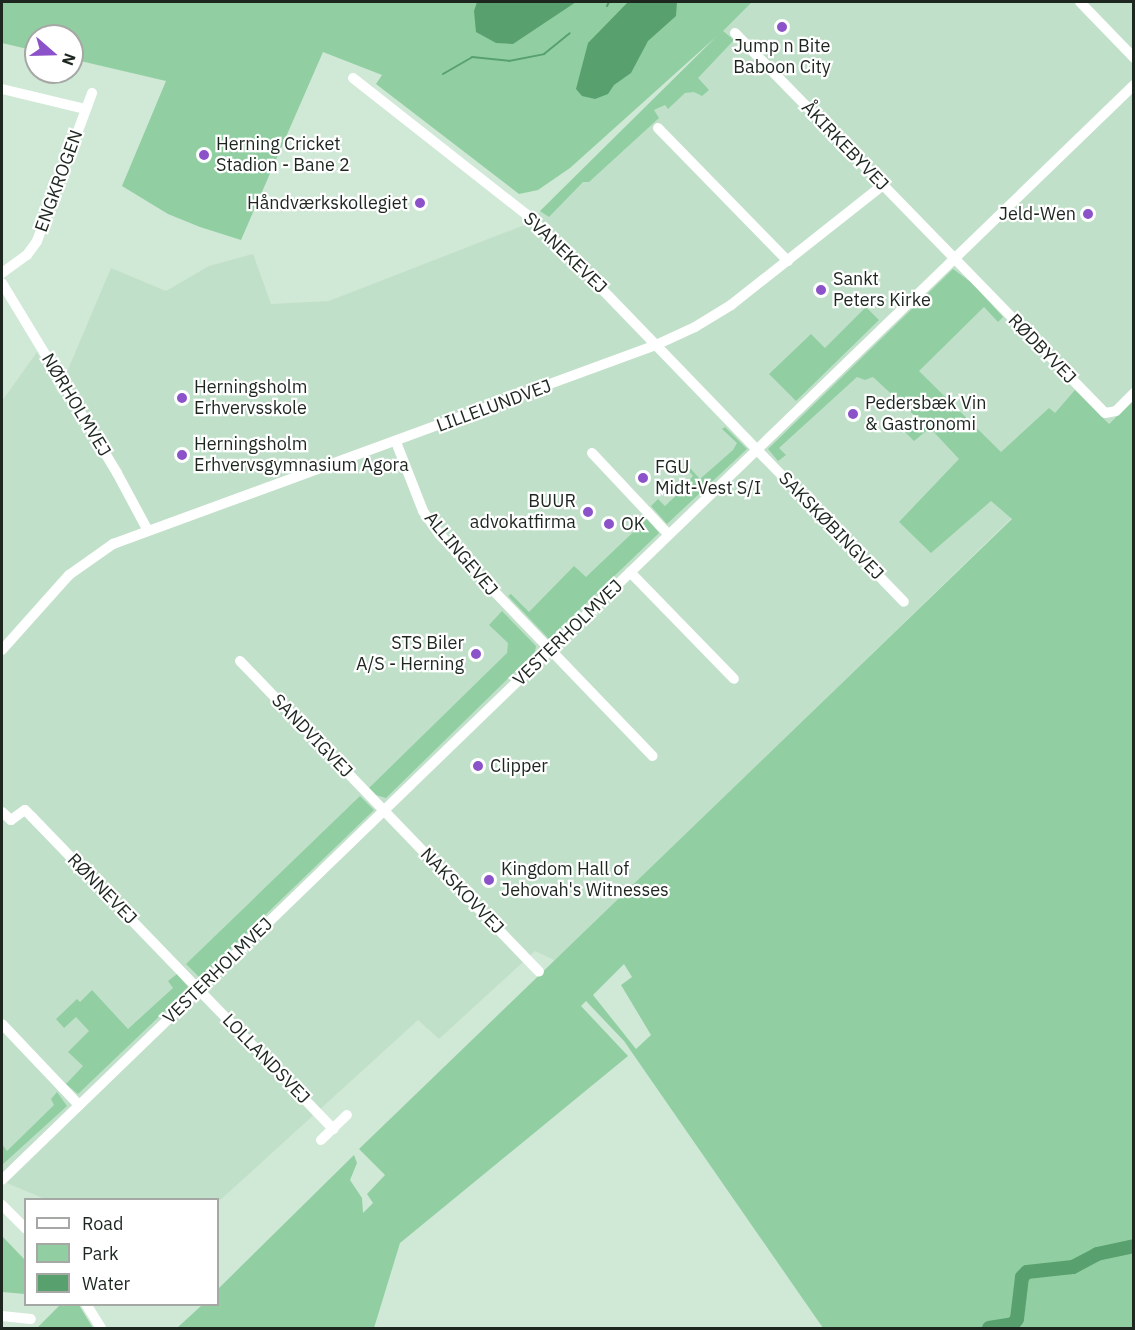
<!DOCTYPE html>
<meta charset="utf-8">
<style>
body{margin:0}
#map{position:relative;width:1135px;height:1330px;overflow:hidden;background:#d0e8d6;font-family:"IBM Plex Sans",sans-serif}
div>[style]{position:absolute}
.built>*{inset:0;background:#c1e0c9}
.green>*{inset:0;background:#91cfa2}
.water>*{inset:0;background:#59a06f}
.stream>*{height:2px;margin:-1px;padding:0 1px;transform-origin:1px;border-radius:1px;background:#59a06f}
.river>*{height:14px;margin:-7px;padding:0 7px;transform-origin:7px;border-radius:7px;background:#59a06f}
.minor>*{height:10px;margin:-5px;padding:0 5px;transform-origin:5px;border-radius:5px;background:#fff}
.dots>*{width:16px;height:16px;translate:-50% -50%;box-sizing:border-box;border:3px solid #fff;border-radius:50%}
span{translate:-50% -50%;white-space:nowrap;text-align:center;line-height:1.15;-webkit-text-stroke:4.5px #fff;paint-order:stroke}
.poi-label{font-size:18px;color:#1d261f}
.left{translate:0 -50%;text-align:left}
.right{translate:-100% -50%;text-align:right}
.street-label{font-size:18px;color:#1d261f}
.frame{position:absolute;inset:0;border:3px solid #1d261f;pointer-events:none}
.legend{position:absolute;left:24px;top:1198px;width:195px;height:108px;box-sizing:border-box;background:#fff;border:2px solid #a5a8a5;margin:0;padding:8px 10px;list-style:none;font-size:18px;color:#1d261f}
.legend li{display:flex;align-items:center;gap:12px;height:30px}
.legend b{width:30px;border:2px solid #a5a8a5}
.north{position:absolute;left:24px;top:24px;width:60px;height:60px;box-sizing:border-box;background:#fff;border:2px solid #a5a8a5;border-radius:50%;rotate:110deg;font-size:16px;font-weight:700;line-height:24px;text-align:center;color:#1d261f}
.north::after{content:'';display:block;margin:auto;width:21px;height:27px;background:#8c52c9;clip-path:polygon(50% 0,100% 100%,50% 72%,0 100%)}
</style>
<div id="map">
<div class="built">
<i style="clip-path:polygon(752px 2px,1133px 2px,1133px 400px,556px 961px,535px 951px,439px 1039px,418px 1020px,218px 1202px,218px 1200px,45px 1199px,2px 1181px,2px 401px,37px 352px,58px 393px,111px 268px,166px 291px,209px 266px,253px 254px,271px 304px,329px 301px,527px 224px,724px 39px,720px 33px)"></i>
</div>
<div class="green">
<i style="clip-path:polygon(2px 2px,752px 2px,723px 31px,734px 40px,698px 78px,709px 90px,702px 96px,694px 92px,685px 93px,668px 109px,665px 105px,654px 110px,659px 118px,589px 182px,583px 182px,549px 217px,540px 211px,717px 36px,570px 168px,538px 190px,519px 194px,376px 84px,382px 75px,323px 52px,241px 240px,200px 227px,168px 214px,122px 186px,166px 81px,72px 59px,72px 36px,36px 36px,36px 51px,2px 43px)"></i>
<i style="clip-path:polygon(evenodd,953px 269px,972px 283px,1003px 317px,998px 322px,984px 307px,919px 371px,1001px 452px,1049px 408px,1055px 413px,1075px 390px,1109px 424px,1133px 400px,1133px 1240px,1070px 1264px,1024px 1269px,1019px 1276px,1014px 1317px,1011px 1322px,982px 1328px,823px 1328px,624px 1041px,586px 1001px,581px 1006px,628px 1056px,400px 1243px,374px 1328px,177px 1328px,202px 1305px,218px 1304px,218px 1289px,354px 1155px,357px 1163px,350px 1180px,362px 1198px,363px 1213px,373px 1203px,367px 1194px,385px 1175px,359px 1149px,1012px 519px,991px 501px,931px 553px,899px 522px,959px 459px,930px 428px,914px 441px,901px 428px,914px 415px,873px 377px,865px 380px,857px 377px,779px 448px,786px 455px,778px 461px,768px 449px,953px 269px,624px 964px,632px 977px,621px 985px,651px 1035px,636px 1049px,593px 995px,624px 964px)"></i>
<i style="clip-path:polygon(866px 307px,879px 320px,796px 401px,769px 374px,811px 334px,825px 348px)"></i>
<i style="clip-path:polygon(725px 427px,747px 449px,667px 524px,651px 506px,658px 499px,665px 506px,685px 487px,684px 485px,693px 476px,688px 470px,690px 468px,700px 479px,733px 450px,737px 443px,722px 429px)"></i>
<i style="clip-path:polygon(647px 519px,659px 533px,549px 639px,508px 596px,511px 594px,529px 612px,574px 566px,586px 577px)"></i>
<i style="clip-path:polygon(502px 611px,536px 646px,535px 652px,386px 798px,376px 795px,369px 788px,507px 653px,508px 643px,489px 625px)"></i>
<i style="clip-path:polygon(360px 796px,374px 810px,200px 978px,186px 964px)"></i>
<i style="clip-path:polygon(177px 974px,189px 988px,78px 1094px,66px 1084px,83px 1066px,68px 1052px,89px 1031px,76px 1017px,64px 1028px,56px 1019px,77px 999px,80px 1002px,92px 990px,128px 1029px,173px 988px,168px 981px)"></i>
<i style="clip-path:polygon(57px 1092px,67px 1106px,2px 1165px,2px 1144px,7px 1151px,54px 1105px,51px 1099px)"></i>
<i style="clip-path:polygon(2px 1236px,25px 1260px,25px 1294px,2px 1292px)"></i>
<i style="clip-path:polygon(1133px 1249px,1133px 1328px,1013px 1328px,1023px 1318px,1026px 1282px,1032px 1276px,1072px 1271px,1098px 1257px)"></i>
<i style="clip-path:polygon(60px 1305px,79px 1305px,93px 1328px,37px 1328px)"></i>
</div>
<div class="water">
<i style="clip-path:polygon(477px 2px,576px 2px,513px 44px,496px 43px,476px 32px,474px 11px)"></i>
<i style="clip-path:polygon(628px 2px,677px 2px,676px 16px,648px 41px,631px 73px,614px 85px,608px 94px,595px 99px,582px 96px,576px 89px,588px 43px)"></i>
</div>
<div class="stream">
<i style="left:607px;top:6px;width:4px;rotate:-63deg"></i>
<i style="left:443px;top:74px;width:34px;rotate:-30deg"></i>
<i style="left:472px;top:57px;width:37px;rotate:6deg"></i>
<i style="left:509px;top:61px;width:36px;rotate:-11deg"></i>
<i style="left:544px;top:54px;width:33px;rotate:-39deg"></i>
</div>
<div class="river">
<i style="left:989px;top:1328px;width:24px;rotate:-9deg"></i>
<i style="left:1013px;top:1324px;width:6px;rotate:-51deg"></i>
<i style="left:1017px;top:1319px;width:42px;rotate:-83.2deg"></i>
<i style="left:1022px;top:1277px;width:7px;rotate:-45deg"></i>
<i style="left:1027px;top:1272px;width:46px;rotate:-6.2deg"></i>
<i style="left:1073px;top:1267px;width:27px;rotate:-28deg"></i>
<i style="left:1097px;top:1254px;width:38px;rotate:-12deg"></i>
</div>
<div class="minor">
<i style="left:1080px;top:2px;width:78px;rotate:46deg"></i>
<i style="left:735px;top:33px;width:530px;rotate:45.76deg"></i>
<i style="left:1105px;top:413px;width:11px;rotate:-10deg"></i>
<i style="left:1116px;top:411px;width:25px;rotate:-45deg"></i>
<i style="left:353px;top:78px;width:220px;rotate:38.2deg"></i>
<i style="left:526px;top:214px;width:59px;rotate:43.6deg"></i>
<i style="left:569px;top:255px;width:482px;rotate:46deg"></i>
<i style="left:2px;top:89px;width:85px;rotate:13.5deg"></i>
<i style="left:658px;top:128px;width:186px;rotate:45.7deg"></i>
<i style="left:2px;top:273px;width:31px;rotate:-36deg"></i>
<i style="left:27px;top:255px;width:17px;rotate:-54deg"></i>
<i style="left:37px;top:241px;width:158px;rotate:-69.6deg"></i>
<i style="left:2px;top:283px;width:222px;rotate:58.8deg"></i>
<i style="left:117px;top:473px;width:64px;rotate:61.8deg"></i>
<i style="left:396px;top:442px;width:74px;rotate:68.6deg"></i>
<i style="left:423px;top:511px;width:28px;rotate:55deg"></i>
<i style="left:439px;top:534px;width:308px;rotate:46.1deg"></i>
<i style="left:592px;top:453px;width:112px;rotate:46.8deg"></i>
<i style="left:630px;top:572px;width:149px;rotate:45.8deg"></i>
<i style="left:2px;top:650px;width:101px;rotate:-48.2deg"></i>
<i style="left:69px;top:575px;width:54px;rotate:-35.2deg"></i>
<i style="left:113px;top:544px;width:578px;rotate:-20.13deg"></i>
<i style="left:656px;top:345px;width:43px;rotate:-24.8deg"></i>
<i style="left:695px;top:327px;width:42px;rotate:-31.4deg"></i>
<i style="left:731px;top:305px;width:194px;rotate:-38.3deg"></i>
<i style="left:240px;top:661px;width:431px;rotate:46.1deg"></i>
<i style="left:2px;top:812px;width:12px;rotate:42deg"></i>
<i style="left:11px;top:820px;width:17px;rotate:-36deg"></i>
<i style="left:25px;top:810px;width:10px;rotate:45deg"></i>
<i style="left:32px;top:817px;width:434px;rotate:46deg"></i>
<i style="left:2px;top:1024px;width:112px;rotate:46.5deg"></i>
<i style="left:321px;top:1140px;width:36px;rotate:-44deg"></i>
<i style="left:2px;top:1180px;width:1575px;rotate:-44.05deg"></i>
<i style="left:2px;top:1205px;width:34px;rotate:45deg"></i>
<i style="left:86px;top:1304px;width:28px;rotate:58deg"></i>
<i style="left:2px;top:1316px;width:29px;rotate:6deg"></i>
</div>
<div class="dots">
<i style="left:782px;top:27px;background:#8c52c9"></i>
<i style="left:204px;top:155px;background:#8c52c9"></i>
<i style="left:420px;top:203px;background:#8c52c9"></i>
<i style="left:1088px;top:214px;background:#8c52c9"></i>
<i style="left:821px;top:290px;background:#8c52c9"></i>
<i style="left:182px;top:398px;background:#8c52c9"></i>
<i style="left:853px;top:414px;background:#8c52c9"></i>
<i style="left:182px;top:455px;background:#8c52c9"></i>
<i style="left:643px;top:478px;background:#8c52c9"></i>
<i style="left:588px;top:512px;background:#8c52c9"></i>
<i style="left:609px;top:524px;background:#8c52c9"></i>
<i style="left:476px;top:654px;background:#8c52c9"></i>
<i style="left:478px;top:766px;background:#8c52c9"></i>
<i style="left:489px;top:880px;background:#8c52c9"></i>
</div>
<div class="poi-label">
<span style="left:782px;top:57px">Jump n Bite<br>Baboon City</span>
<span class="left" style="left:216px;top:155px">Herning Cricket<br>Stadion - Bane 2</span>
<span class="right" style="left:408px;top:203px">Håndværkskollegiet</span>
<span class="right" style="left:1076px;top:214px">Jeld-Wen</span>
<span class="left" style="left:833px;top:290px">Sankt<br>Peters Kirke</span>
<span class="left" style="left:194px;top:398px">Herningsholm<br>Erhvervsskole</span>
<span class="left" style="left:865px;top:414px">Pedersbæk Vin<br>&amp; Gastronomi</span>
<span class="left" style="left:194px;top:455px">Herningsholm<br>Erhvervsgymnasium Agora</span>
<span class="left" style="left:655px;top:478px">FGU<br>Midt-Vest S/I</span>
<span class="right" style="left:576px;top:512px">BUUR<br>advokatfirma</span>
<span class="left" style="left:621px;top:524px">OK</span>
<span class="right" style="left:464px;top:654px">STS Biler<br>A/S - Herning</span>
<span class="left" style="left:490px;top:766px">Clipper</span>
<span class="left" style="left:501px;top:880px">Kingdom Hall of<br>Jehovah's Witnesses</span>
</div>
<div class="street-label">
<span style="left:845px;top:146px;rotate:46deg">ÅKIRKEBYVEJ</span>
<span style="left:59px;top:181px;rotate:-70deg">ENGKROGEN</span>
<span style="left:565px;top:253px;rotate:44deg">SVANEKEVEJ</span>
<span style="left:1042px;top:349px;rotate:46deg">RØDBYVEJ</span>
<span style="left:76px;top:405px;rotate:59deg">NØRHOLMVEJ</span>
<span style="left:494px;top:406px;rotate:-20deg">LILLELUNDVEJ</span>
<span style="left:831px;top:526px;rotate:46deg">SAKSKØBINGVEJ</span>
<span style="left:461px;top:554px;rotate:50deg">ALLINGEVEJ</span>
<span style="left:568px;top:633px;rotate:-44deg">VESTERHOLMVEJ</span>
<span style="left:312px;top:736px;rotate:46deg">SANDVIGVEJ</span>
<span style="left:102px;top:889px;rotate:46deg">RØNNEVEJ</span>
<span style="left:462px;top:891px;rotate:46deg">NAKSKOVVEJ</span>
<span style="left:218px;top:971px;rotate:-44deg">VESTERHOLMVEJ</span>
<span style="left:266px;top:1059px;rotate:46deg">LOLLANDSVEJ</span>
</div>
<div class="frame"></div>
<ul class="legend">
<li><b style="height:8px;background:#fff"></b>Road</li>
<li><b style="height:16px;background:#91cfa2"></b>Park</li>
<li><b style="height:16px;background:#59a06f"></b>Water</li>
</ul>
<div class="north">N</div>
</div>
